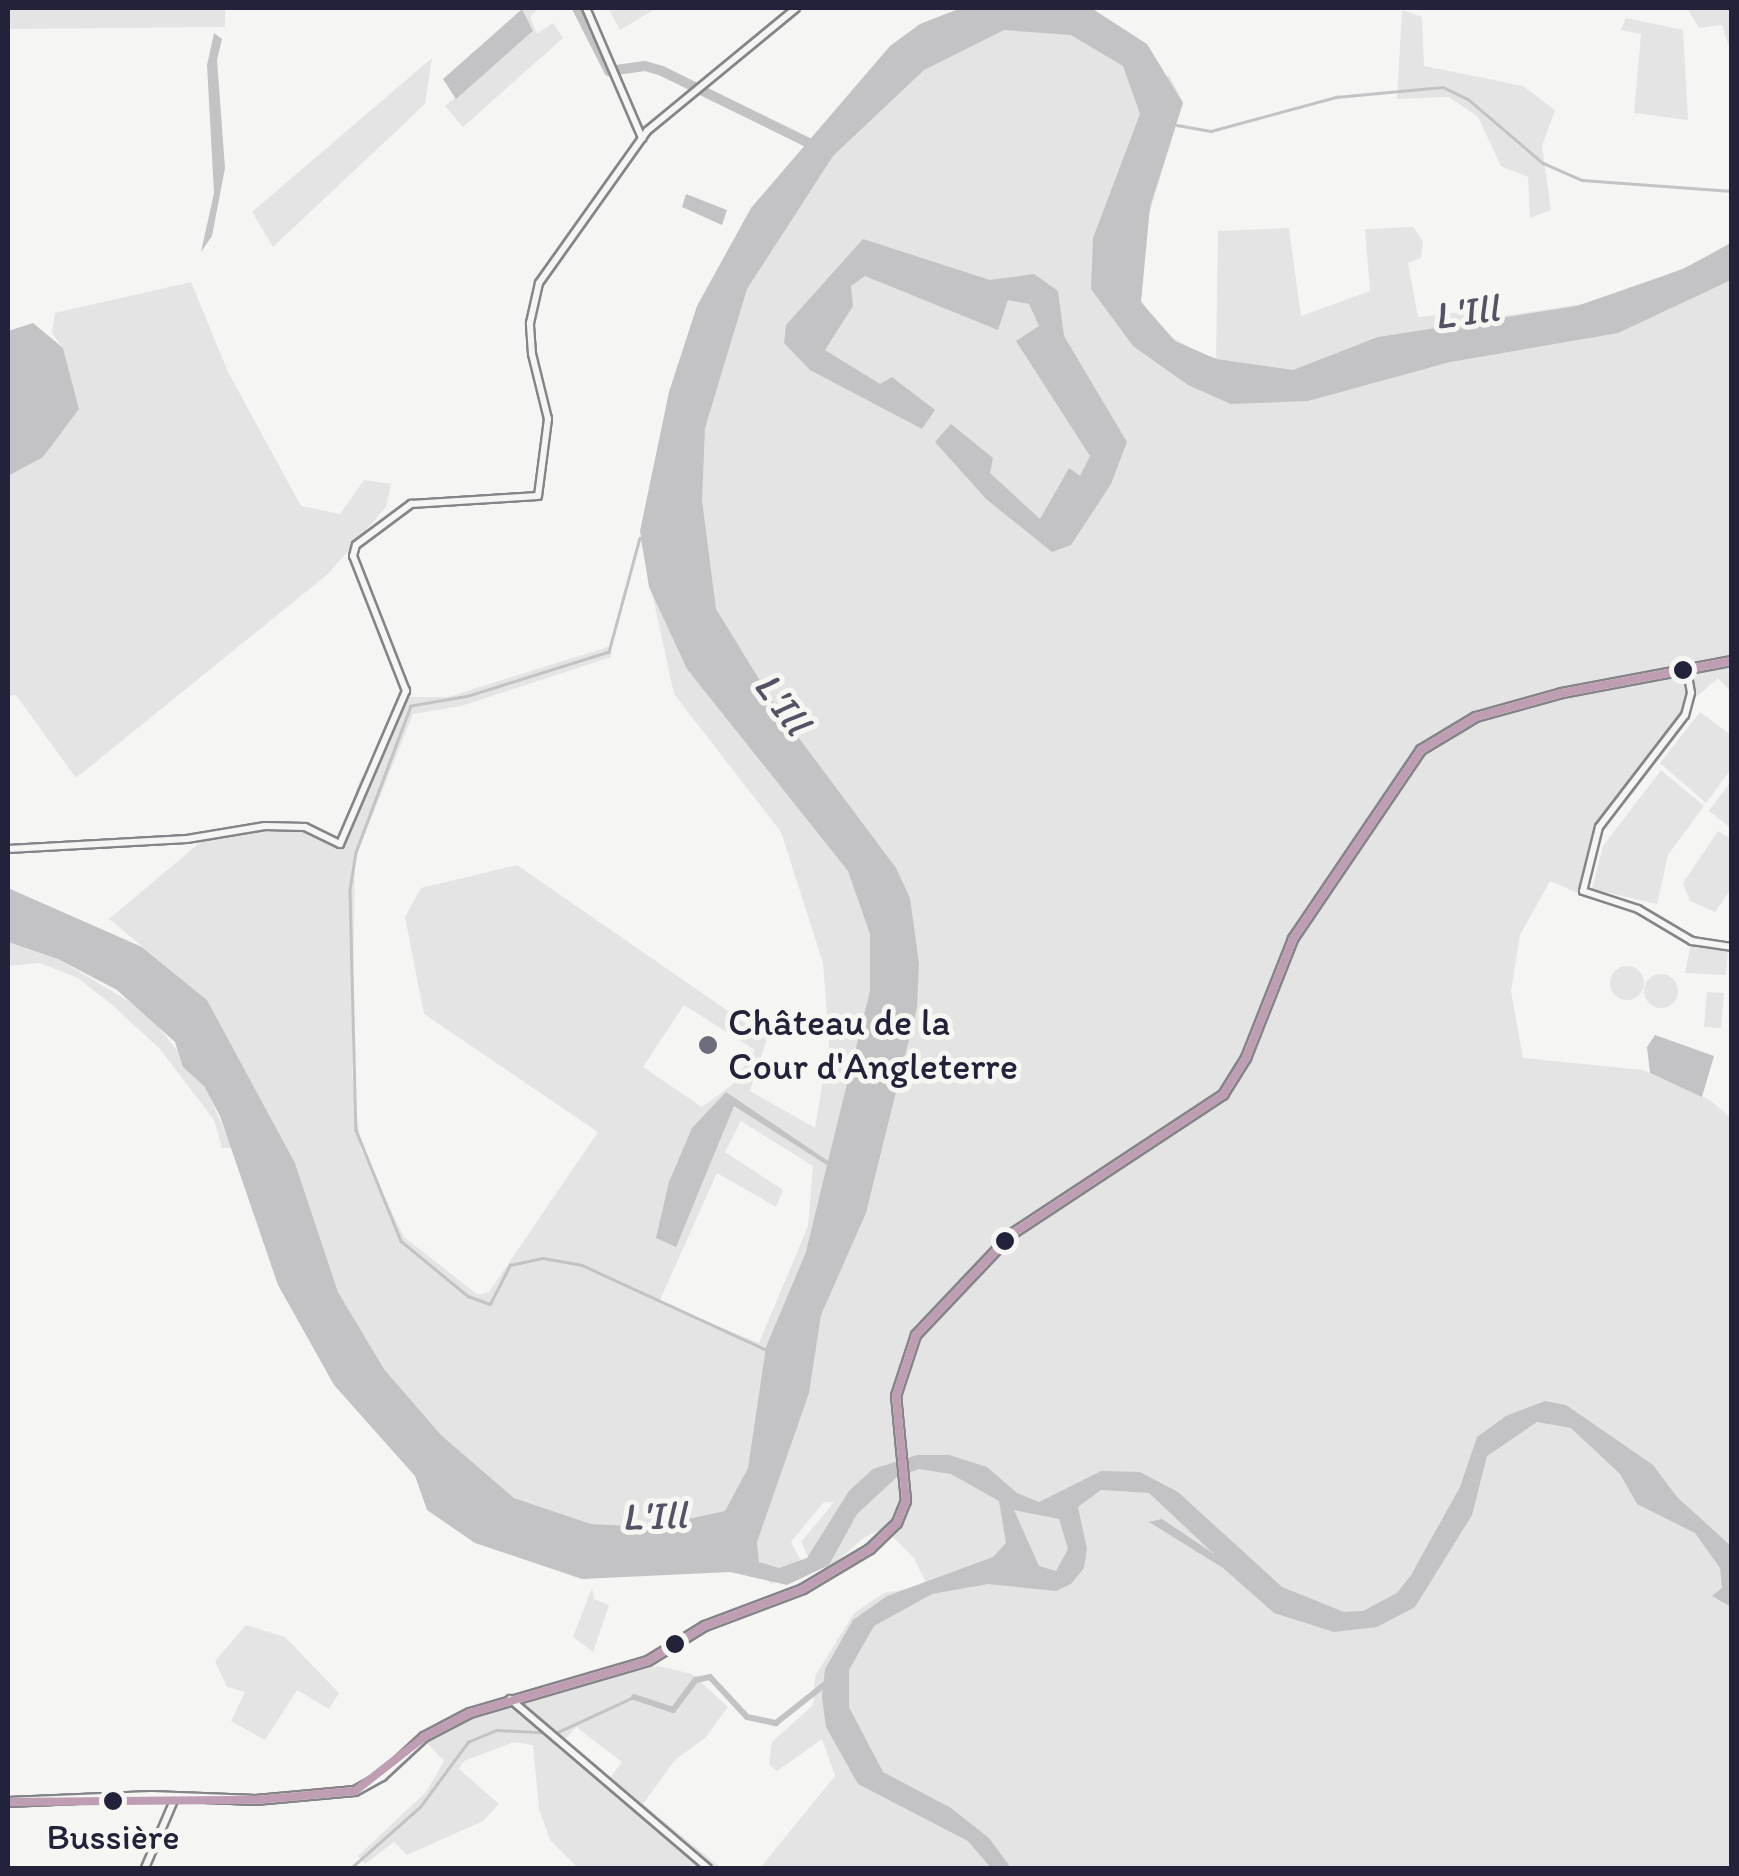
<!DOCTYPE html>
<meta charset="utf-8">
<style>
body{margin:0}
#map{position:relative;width:1739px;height:1876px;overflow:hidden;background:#f5f5f3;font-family:Itim,sans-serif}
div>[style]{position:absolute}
.built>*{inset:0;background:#e5e5e4}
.green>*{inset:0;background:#e4e4e4}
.round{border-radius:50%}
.water>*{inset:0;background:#c3c3c6}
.stream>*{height:2.5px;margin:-1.25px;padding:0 1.25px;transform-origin:1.25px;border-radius:1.25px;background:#c3c3c6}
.canal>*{height:6px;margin:-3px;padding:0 3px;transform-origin:3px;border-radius:3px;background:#c3c3c6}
.river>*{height:10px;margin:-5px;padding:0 5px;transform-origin:5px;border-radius:5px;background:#c3c3c6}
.roads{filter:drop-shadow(2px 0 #858589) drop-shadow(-2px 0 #858589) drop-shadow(0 2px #858589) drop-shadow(0 -2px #858589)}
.minor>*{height:6px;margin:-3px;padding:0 3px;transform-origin:3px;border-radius:3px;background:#f5f5f3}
.major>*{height:8px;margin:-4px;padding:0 4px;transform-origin:4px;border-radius:4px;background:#f5f5f3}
.bus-1>*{height:8px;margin:-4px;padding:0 4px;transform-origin:4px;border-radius:4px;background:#bf9db3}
.dots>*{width:28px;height:28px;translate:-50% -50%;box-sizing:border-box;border:5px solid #f6f6f2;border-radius:50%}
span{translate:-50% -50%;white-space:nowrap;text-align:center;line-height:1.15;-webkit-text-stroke:10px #f6f6f2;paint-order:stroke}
.bus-label{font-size:36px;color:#22223b}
.poi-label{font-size:38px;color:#22223b}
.left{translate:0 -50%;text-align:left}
.water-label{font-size:40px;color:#535365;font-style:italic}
.frame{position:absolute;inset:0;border:10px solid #22223b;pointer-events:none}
</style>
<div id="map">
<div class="built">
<i style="clip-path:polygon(608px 8px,657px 8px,620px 30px)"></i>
</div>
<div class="green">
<i style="clip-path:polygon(8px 8px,225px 8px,225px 27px,8px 29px)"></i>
<i style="clip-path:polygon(522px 8px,538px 8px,530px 17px,537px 34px,553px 23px,563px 38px,463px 127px,445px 106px,533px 32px)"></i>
<i style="clip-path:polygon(1687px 8px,1731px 8px,1731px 54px,1722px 25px,1699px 28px)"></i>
<i style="clip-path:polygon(1402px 10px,1422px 17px,1424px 66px,1523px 86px,1555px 110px,1542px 146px,1551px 210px,1530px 218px,1528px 177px,1501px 166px,1478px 117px,1449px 97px,1397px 99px)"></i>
<i style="clip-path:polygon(1626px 18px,1683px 30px,1688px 120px,1634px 113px,1641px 34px,1621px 30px)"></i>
<i style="clip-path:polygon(evenodd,977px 29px,1089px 31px,1146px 87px,1169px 75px,1183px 102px,1144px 231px,1139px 297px,1161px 331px,1203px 355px,1216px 358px,1218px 231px,1289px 228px,1301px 316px,1370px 291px,1365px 229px,1413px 227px,1423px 241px,1421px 258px,1408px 263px,1418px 317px,1490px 309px,1490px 318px,1602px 301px,1696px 263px,1731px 242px,1731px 692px,1718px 678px,1695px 698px,1685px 725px,1597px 839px,1582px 895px,1550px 881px,1520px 935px,1511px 991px,1523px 1058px,1643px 1070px,1710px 1100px,1731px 1118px,1731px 1868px,760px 1868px,835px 1776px,822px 1739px,777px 1771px,769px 1764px,772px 1742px,813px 1705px,815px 1676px,854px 1613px,884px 1593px,927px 1585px,914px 1558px,892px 1536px,896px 1530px,890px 1526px,865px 1537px,830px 1567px,814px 1569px,801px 1542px,834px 1502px,824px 1502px,791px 1542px,806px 1570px,771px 1584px,714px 1515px,651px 1527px,591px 1524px,514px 1498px,441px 1435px,384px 1369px,338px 1292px,295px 1163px,207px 1000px,109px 919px,203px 840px,271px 830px,312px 832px,338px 845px,359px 782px,410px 697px,448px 697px,611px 646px,611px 657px,461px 706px,413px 714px,355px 859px,352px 1073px,361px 1149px,404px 1237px,478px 1295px,489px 1292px,598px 1132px,424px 1014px,405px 917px,421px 888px,517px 865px,767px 1038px,750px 1091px,815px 1128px,829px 1043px,823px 963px,781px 832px,674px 694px,640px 538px,677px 529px,716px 323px,846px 128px,977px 29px,684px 1005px,755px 1050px,732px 1085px,702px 1107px,643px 1067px,684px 1005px,977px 29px,741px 1121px,813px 1166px,808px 1226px,759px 1343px,659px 1302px,717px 1173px,776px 1207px,783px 1190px,725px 1152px,741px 1121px)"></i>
<i style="clip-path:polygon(432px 58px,425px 104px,273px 247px,252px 212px)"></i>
<i style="clip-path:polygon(191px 282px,228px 372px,301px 506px,340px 514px,364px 480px,391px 484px,386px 507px,328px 574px,76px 778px,16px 695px,8px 696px,8px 476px,79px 409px,63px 348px,52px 333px,55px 313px)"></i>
<i style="clip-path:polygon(1700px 712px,1731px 735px,1731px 769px,1706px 803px,1660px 763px)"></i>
<i style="clip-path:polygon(1661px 770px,1704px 806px,1668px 855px,1657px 904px,1592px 889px,1603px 846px)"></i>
<i style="clip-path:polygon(1731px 781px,1731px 828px,1709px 811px)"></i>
<i style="clip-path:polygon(1718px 831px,1731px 839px,1732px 887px,1715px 912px,1690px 901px,1683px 883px)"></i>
<i style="clip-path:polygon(8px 942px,58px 959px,147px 1012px,205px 1086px,232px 1148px,222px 1148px,214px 1120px,160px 1049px,110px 1003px,78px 978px,40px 963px,8px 966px)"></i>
<i style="clip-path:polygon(1691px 944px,1728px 949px,1726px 975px,1685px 973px)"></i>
<i class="round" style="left:1610px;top:966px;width:34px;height:34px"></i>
<i class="round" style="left:1644px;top:974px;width:34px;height:34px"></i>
<i style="clip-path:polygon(1707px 992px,1724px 993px,1721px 1028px,1704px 1027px)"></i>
<i style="clip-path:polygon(592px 1588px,594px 1599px,609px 1605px,593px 1652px,573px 1637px)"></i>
<i style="clip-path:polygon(246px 1625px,285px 1637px,339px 1693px,329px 1709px,297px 1690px,265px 1740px,231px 1721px,245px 1692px,227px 1687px,215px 1661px)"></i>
<i style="clip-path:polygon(evenodd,658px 1666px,692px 1674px,728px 1707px,705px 1738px,675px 1760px,643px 1804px,721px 1868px,576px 1866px,550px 1840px,539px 1809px,533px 1745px,514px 1742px,464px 1761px,459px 1769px,499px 1804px,483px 1821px,407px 1855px,394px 1842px,365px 1864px,358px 1856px,426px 1792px,444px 1761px,427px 1743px,437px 1736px,502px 1703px,658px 1666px,576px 1727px,622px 1762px,605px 1784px,559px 1746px,576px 1727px)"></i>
</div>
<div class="water">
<i style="clip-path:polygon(evenodd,961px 8px,1091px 8px,1147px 44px,1183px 103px,1150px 207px,1141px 302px,1175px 341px,1216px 359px,1293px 370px,1378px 337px,1577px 306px,1683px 269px,1731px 243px,1731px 280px,1618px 333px,1450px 362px,1308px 401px,1231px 404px,1188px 385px,1133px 346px,1091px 289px,1093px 238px,1140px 114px,1123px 66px,1071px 35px,1004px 30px,924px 70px,833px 156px,747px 289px,705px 428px,702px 500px,716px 609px,778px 710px,896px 868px,910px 898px,919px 964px,917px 1007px,866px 1213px,821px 1315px,809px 1393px,757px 1542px,759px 1562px,779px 1568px,807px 1558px,849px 1491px,873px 1469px,917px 1455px,949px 1455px,987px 1467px,1017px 1493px,1039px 1502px,1101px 1471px,1140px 1472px,1178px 1492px,1282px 1587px,1344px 1612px,1363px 1611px,1397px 1593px,1411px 1575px,1460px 1487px,1477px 1437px,1506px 1416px,1545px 1401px,1566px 1405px,1653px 1465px,1677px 1497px,1731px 1546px,1731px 1607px,1712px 1596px,1722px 1588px,1720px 1568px,1695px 1533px,1637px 1504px,1620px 1474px,1571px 1428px,1537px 1422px,1487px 1456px,1472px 1515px,1415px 1607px,1377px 1627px,1334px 1632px,1274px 1613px,1223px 1568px,1149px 1522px,1162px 1519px,1214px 1554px,1149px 1493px,1101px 1490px,1078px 1507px,1087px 1549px,1084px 1568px,1071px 1584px,1056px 1591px,988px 1584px,932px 1594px,874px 1626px,849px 1670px,849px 1707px,883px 1772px,951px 1808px,989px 1838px,1011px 1868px,991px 1868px,968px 1841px,858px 1784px,826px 1727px,822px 1697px,825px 1669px,853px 1620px,887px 1596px,993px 1557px,1006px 1543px,999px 1501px,951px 1474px,919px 1469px,897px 1477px,857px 1514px,829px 1565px,787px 1585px,730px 1572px,582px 1579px,475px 1543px,427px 1510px,415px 1476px,334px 1385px,278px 1285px,220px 1116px,204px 1086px,183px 1067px,175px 1042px,117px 990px,58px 959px,8px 942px,8px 888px,142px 947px,207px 1000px,295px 1163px,338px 1292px,384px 1369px,441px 1435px,514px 1498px,591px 1524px,651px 1527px,725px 1511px,748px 1468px,766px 1347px,806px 1252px,827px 1165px,734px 1106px,676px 1247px,656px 1238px,669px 1182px,692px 1128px,726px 1092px,828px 1161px,870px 991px,870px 934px,848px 871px,687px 669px,649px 587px,640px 531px,669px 392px,697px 306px,751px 208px,890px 46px,920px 24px,961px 8px,1014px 1510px,1059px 1519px,1068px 1549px,1056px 1571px,1039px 1566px,1014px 1510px)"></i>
<i style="clip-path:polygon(522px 9px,533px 31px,456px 99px,443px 79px)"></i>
<i style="clip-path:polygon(214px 33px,222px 39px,217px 60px,225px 168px,212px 236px,201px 252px,214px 193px,207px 65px)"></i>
<i style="clip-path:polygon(686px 194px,727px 210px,722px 225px,682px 207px)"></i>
<i style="clip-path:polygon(863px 239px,990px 280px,1034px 274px,1058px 291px,1064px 336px,1127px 442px,1111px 484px,1071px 545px,1052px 552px,986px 499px,935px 442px,951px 424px,993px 458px,990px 473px,1040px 519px,1069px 468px,1080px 476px,1090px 456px,1016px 341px,1039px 326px,1029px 304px,1008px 300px,998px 330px,865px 276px,851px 286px,853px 306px,825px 350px,880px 384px,892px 377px,935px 410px,922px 429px,810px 370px,784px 343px,786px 325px)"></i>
<i style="clip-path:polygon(33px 323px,63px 348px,79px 409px,43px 457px,8px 476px,8px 331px)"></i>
<i style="clip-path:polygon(1655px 1035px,1714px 1056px,1702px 1097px,1650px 1073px,1647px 1047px)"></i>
</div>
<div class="stream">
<i style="left:1177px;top:125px;width:35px;rotate:10deg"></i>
<i style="left:1211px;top:131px;width:130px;rotate:-15.2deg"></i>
<i style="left:1336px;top:97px;width:107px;rotate:-5.3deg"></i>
<i style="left:1443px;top:87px;width:28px;rotate:26deg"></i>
<i style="left:1468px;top:99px;width:99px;rotate:40.5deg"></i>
<i style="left:1543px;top:163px;width:43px;rotate:23.6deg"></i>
<i style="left:1582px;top:180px;width:150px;rotate:4.2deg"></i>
<i style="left:640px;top:538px;width:118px;rotate:105.2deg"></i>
<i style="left:609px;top:652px;width:147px;rotate:162.6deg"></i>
<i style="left:469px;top:696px;width:59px;rotate:170.2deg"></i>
<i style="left:411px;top:706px;width:156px;rotate:110.6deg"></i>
<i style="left:356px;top:852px;width:39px;rotate:99deg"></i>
<i style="left:350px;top:891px;width:239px;rotate:88.6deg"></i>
<i style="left:356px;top:1130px;width:120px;rotate:67.9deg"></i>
<i style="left:401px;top:1241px;width:87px;rotate:39.4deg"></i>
<i style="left:468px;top:1296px;width:23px;rotate:20deg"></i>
<i style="left:490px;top:1304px;width:44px;rotate:-62.9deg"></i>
<i style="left:510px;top:1265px;width:34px;rotate:-12deg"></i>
<i style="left:543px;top:1258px;width:40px;rotate:10deg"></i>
<i style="left:582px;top:1265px;width:201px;rotate:24.7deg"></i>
<i style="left:351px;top:1868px;width:92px;rotate:-41.5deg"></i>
<i style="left:420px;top:1807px;width:81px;rotate:-53.6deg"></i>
<i style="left:468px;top:1742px;width:30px;rotate:-23deg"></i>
<i style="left:496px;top:1730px;width:60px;rotate:2.9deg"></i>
<i style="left:556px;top:1733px;width:86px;rotate:-24.8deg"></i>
</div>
<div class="canal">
<i style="left:634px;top:1697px;width:41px;rotate:18.4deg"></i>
<i style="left:673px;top:1710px;width:38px;rotate:-53deg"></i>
<i style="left:696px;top:1680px;width:14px;rotate:-12deg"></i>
<i style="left:710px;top:1677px;width:54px;rotate:47.2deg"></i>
<i style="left:747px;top:1717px;width:30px;rotate:12deg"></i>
<i style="left:776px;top:1723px;width:68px;rotate:-38.4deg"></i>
</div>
<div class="river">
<i style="left:577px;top:8px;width:71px;rotate:63.1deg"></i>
<i style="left:609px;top:71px;width:36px;rotate:-8deg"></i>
<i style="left:645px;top:66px;width:18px;rotate:16deg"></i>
<i style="left:662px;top:71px;width:168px;rotate:26.1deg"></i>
</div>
<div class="roads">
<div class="minor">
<i style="left:586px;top:8px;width:142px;rotate:66.7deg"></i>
<i style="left:1687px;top:670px;width:23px;rotate:80deg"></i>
<i style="left:1691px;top:693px;width:23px;rotate:105deg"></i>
<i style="left:1685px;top:715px;width:141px;rotate:127.5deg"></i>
<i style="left:1599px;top:827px;width:66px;rotate:104deg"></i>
<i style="left:1583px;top:891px;width:58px;rotate:18.1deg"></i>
<i style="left:1638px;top:909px;width:63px;rotate:30.7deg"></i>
<i style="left:1692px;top:941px;width:40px;rotate:8.5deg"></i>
<i style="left:8px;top:849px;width:179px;rotate:-3.2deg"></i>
<i style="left:187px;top:839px;width:79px;rotate:-9.5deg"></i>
<i style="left:265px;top:826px;width:40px;rotate:1.4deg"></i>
<i style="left:305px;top:827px;width:39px;rotate:26deg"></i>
<i style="left:340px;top:844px;width:167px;rotate:-66.7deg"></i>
<i style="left:406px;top:691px;width:145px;rotate:-111.4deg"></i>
<i style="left:353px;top:556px;width:11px;rotate:-75deg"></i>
<i style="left:356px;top:545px;width:69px;rotate:-36.7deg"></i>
<i style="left:411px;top:504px;width:127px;rotate:-3.6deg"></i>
<i style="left:538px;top:496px;width:78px;rotate:-82.6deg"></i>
<i style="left:548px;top:419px;width:67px;rotate:-103.8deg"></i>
<i style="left:532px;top:354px;width:31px;rotate:-94deg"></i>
<i style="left:530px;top:323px;width:41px;rotate:-77.3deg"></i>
<i style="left:539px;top:283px;width:186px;rotate:-54.6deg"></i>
<i style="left:647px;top:131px;width:193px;rotate:-39.5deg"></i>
<i style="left:510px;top:1699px;width:260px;rotate:40.5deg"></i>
<i style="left:145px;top:1868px;width:76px;rotate:-66.8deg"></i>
</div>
<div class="major">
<i style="left:8px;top:1802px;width:143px;rotate:-2.4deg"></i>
<i style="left:151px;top:1796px;width:105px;rotate:2.2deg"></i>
<i style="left:256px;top:1800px;width:99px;rotate:-5.2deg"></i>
<i style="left:355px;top:1791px;width:31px;rotate:-29deg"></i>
<i style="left:382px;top:1776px;width:57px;rotate:-42.9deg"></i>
<i style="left:424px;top:1737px;width:52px;rotate:-27.6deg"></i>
<i style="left:470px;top:1713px;width:185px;rotate:-16.3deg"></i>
<i style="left:648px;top:1661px;width:67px;rotate:-31.6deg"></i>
<i style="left:705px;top:1626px;width:105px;rotate:-20.7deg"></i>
<i style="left:803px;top:1589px;width:78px;rotate:-30.8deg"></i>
<i style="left:870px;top:1549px;width:37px;rotate:-44deg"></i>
<i style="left:897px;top:1523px;width:24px;rotate:-68deg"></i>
<i style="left:906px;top:1501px;width:105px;rotate:-95.4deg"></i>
<i style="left:896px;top:1396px;width:64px;rotate:-71.8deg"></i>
<i style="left:916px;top:1335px;width:139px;rotate:-46.5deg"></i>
<i style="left:1012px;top:1234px;width:253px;rotate:-33.4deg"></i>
<i style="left:1223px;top:1095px;width:44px;rotate:-58.1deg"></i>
<i style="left:1246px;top:1058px;width:128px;rotate:-68.4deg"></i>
<i style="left:1293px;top:939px;width:228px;rotate:-55.9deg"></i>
<i style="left:1421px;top:750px;width:64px;rotate:-31deg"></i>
<i style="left:1476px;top:717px;width:89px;rotate:-15.6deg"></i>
<i style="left:1562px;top:693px;width:173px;rotate:-10.7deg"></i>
</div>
</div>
<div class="bus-1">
<i style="left:8px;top:1802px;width:248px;rotate:-0.5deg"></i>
<i style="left:256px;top:1800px;width:99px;rotate:-5.2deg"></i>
<i style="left:355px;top:1791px;width:88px;rotate:-38deg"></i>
<i style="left:424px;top:1737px;width:52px;rotate:-27.6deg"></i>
<i style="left:470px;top:1713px;width:185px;rotate:-16.3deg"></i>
<i style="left:648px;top:1661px;width:67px;rotate:-31.6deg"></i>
<i style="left:705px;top:1626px;width:105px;rotate:-20.7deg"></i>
<i style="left:803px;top:1589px;width:78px;rotate:-30.8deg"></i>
<i style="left:870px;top:1549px;width:37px;rotate:-44deg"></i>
<i style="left:897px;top:1523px;width:24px;rotate:-68deg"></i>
<i style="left:906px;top:1501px;width:105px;rotate:-95.4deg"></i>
<i style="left:896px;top:1396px;width:64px;rotate:-71.8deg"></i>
<i style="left:916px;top:1335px;width:139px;rotate:-46.5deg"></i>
<i style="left:1012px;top:1234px;width:253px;rotate:-33.4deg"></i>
<i style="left:1223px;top:1095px;width:44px;rotate:-58.1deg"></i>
<i style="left:1246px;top:1058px;width:128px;rotate:-68.4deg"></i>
<i style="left:1293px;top:939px;width:228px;rotate:-55.9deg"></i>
<i style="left:1421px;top:750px;width:64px;rotate:-31deg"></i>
<i style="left:1476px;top:717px;width:89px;rotate:-15.6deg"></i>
<i style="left:1562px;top:693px;width:173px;rotate:-10.7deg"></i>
</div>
<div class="dots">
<i style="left:1683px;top:670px;background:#22223b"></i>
<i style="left:708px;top:1045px;background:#6c6c7b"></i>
<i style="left:1005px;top:1241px;background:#22223b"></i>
<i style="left:675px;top:1644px;background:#22223b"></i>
<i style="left:113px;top:1801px;background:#22223b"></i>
</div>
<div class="bus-label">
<span style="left:113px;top:1837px">Bussière</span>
</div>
<div class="poi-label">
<span class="left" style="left:728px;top:1045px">Château de la<br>Cour d'Angleterre</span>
</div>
<div class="water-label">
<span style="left:1466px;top:311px;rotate:-8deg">L'Ill</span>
<span style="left:783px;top:703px;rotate:53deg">L'Ill</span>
<span style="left:654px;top:1515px;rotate:-2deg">L'Ill</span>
</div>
<div class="frame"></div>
</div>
